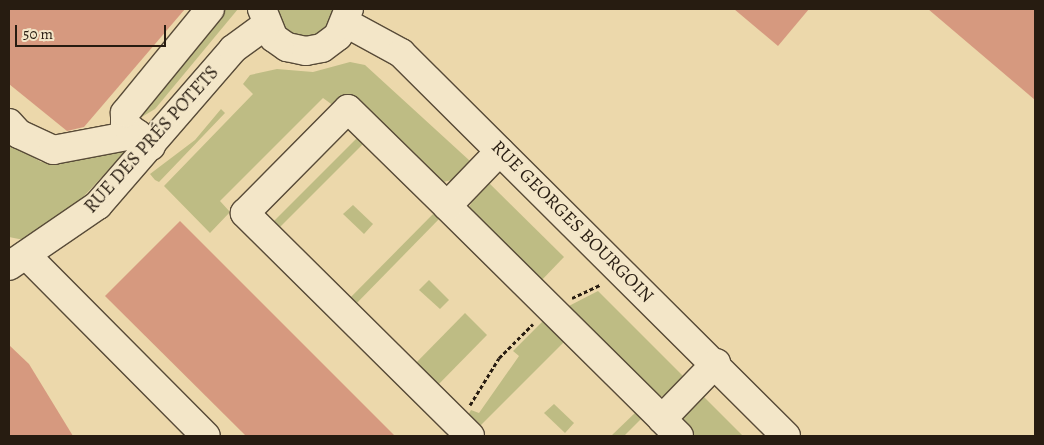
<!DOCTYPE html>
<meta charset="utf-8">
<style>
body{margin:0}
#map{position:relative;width:1044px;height:445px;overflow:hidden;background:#ecd8ab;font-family:Alegreya,serif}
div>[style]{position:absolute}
.green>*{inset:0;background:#bebc84}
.building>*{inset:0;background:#d6997f}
.path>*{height:3px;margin-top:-1.5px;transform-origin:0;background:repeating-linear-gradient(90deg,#271c11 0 4px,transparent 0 6.5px)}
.roads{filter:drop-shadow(1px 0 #584b38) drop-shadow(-1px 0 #584b38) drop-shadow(0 1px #584b38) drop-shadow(0 -1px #584b38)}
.minor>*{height:28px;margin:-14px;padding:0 14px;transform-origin:14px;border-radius:14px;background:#f3e6c8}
span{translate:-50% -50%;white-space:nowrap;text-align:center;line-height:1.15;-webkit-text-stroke:4px #f3e6c8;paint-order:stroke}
.street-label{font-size:19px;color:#271c11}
.frame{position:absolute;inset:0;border:10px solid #271c11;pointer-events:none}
.scale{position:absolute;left:15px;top:25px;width:151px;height:22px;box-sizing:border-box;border:2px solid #271c11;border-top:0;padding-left:6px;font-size:15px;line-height:18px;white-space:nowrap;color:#271c11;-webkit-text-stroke:4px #f3e6c8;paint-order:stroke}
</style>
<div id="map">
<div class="green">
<i style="clip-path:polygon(217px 9px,238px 9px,155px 109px,140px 118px,137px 114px)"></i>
<i style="clip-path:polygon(273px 9px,337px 9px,332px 26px,316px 39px,285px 34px)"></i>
<i style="clip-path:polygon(350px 62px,365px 65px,470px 161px,452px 180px,439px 183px,323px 98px,220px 201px,230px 212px,210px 233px,164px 186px,253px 94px,243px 84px,250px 75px,277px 69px,313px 72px)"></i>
<i style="clip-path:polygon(221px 109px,225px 113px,159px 182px,155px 180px,150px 174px,195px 140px)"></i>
<i style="clip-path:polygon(359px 136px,365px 142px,275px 232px,269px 226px)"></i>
<i style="clip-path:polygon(9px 142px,41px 162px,58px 163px,124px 148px,125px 152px,72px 209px,28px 239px,19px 239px,9px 237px)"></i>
<i style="clip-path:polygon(486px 180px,564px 257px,538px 284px,467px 210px)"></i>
<i style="clip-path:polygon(353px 205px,373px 224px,364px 234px,343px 214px)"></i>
<i style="clip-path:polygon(435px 212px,441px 217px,352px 308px,345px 303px)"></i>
<i style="clip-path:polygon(429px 280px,449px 300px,440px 309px,419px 290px)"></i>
<i style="clip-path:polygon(598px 291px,684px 377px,666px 395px,655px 398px,563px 309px)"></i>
<i style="clip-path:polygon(465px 313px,487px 335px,434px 389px,412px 367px)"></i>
<i style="clip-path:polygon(543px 321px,564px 342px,476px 430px,466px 419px,471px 410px,479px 413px,519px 356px,513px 351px)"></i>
<i style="clip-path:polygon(701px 394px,743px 436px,691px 436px,682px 417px)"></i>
<i style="clip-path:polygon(554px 404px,574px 423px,565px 433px,544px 413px)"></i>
<i style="clip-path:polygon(637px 411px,643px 417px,624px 436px,611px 436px)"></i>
</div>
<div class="building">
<i style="clip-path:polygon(9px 9px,185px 9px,84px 127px,67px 131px,9px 84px)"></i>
<i style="clip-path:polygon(734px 9px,809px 9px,778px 46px)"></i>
<i style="clip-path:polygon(928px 9px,1035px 9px,1035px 100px)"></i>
<i style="clip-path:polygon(180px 221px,395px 436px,246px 436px,105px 296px)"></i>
<i style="clip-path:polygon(9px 345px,29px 364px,73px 436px,9px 436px)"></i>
</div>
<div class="path">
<i style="left:572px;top:298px;width:31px;rotate:-25deg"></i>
<i style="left:470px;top:405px;width:55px;rotate:-58.3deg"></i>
<i style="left:499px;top:358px;width:48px;rotate:-45deg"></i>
</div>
<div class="roads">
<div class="minor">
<i style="left:262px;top:9px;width:31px;rotate:68deg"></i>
<i style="left:274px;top:38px;width:16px;rotate:35deg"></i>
<i style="left:287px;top:47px;width:19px;rotate:12deg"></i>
<i style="left:306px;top:51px;width:16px;rotate:-11deg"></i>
<i style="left:322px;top:48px;width:20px;rotate:-37deg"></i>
<i style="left:338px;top:36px;width:29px;rotate:-68deg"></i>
<i style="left:346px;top:23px;width:63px;rotate:28.6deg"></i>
<i style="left:401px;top:53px;width:543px;rotate:44.85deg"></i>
<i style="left:9px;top:123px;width:15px;rotate:48deg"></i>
<i style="left:19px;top:134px;width:38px;rotate:25deg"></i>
<i style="left:53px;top:150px;width:86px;rotate:-10.8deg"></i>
<i style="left:151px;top:146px;width:34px;rotate:-140deg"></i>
<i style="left:125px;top:124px;width:11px;rotate:-90deg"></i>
<i style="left:125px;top:113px;width:134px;rotate:-50.7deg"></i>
<i style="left:447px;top:206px;width:303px;rotate:44.7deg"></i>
<i style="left:26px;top:255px;width:255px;rotate:45.2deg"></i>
<i style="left:9px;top:266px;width:108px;rotate:-34.4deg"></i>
<i style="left:98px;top:205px;width:206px;rotate:-49.1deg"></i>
<i style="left:233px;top:49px;width:41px;rotate:-36deg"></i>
<i style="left:470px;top:436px;width:317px;rotate:-135.3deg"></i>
<i style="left:245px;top:213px;width:146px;rotate:-45.3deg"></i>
<i style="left:348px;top:109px;width:139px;rotate:44.4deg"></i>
<i style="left:447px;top:206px;width:76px;rotate:-46.1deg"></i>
<i style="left:679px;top:436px;width:24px;rotate:-135deg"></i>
<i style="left:662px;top:419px;width:78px;rotate:-46deg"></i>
</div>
</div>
<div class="street-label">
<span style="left:152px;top:140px;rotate:-48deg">RUE DES PRÉS POTETS</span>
<span style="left:572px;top:222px;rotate:45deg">RUE GEORGES BOURGOIN</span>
</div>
<div class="frame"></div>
<div class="scale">50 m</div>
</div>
